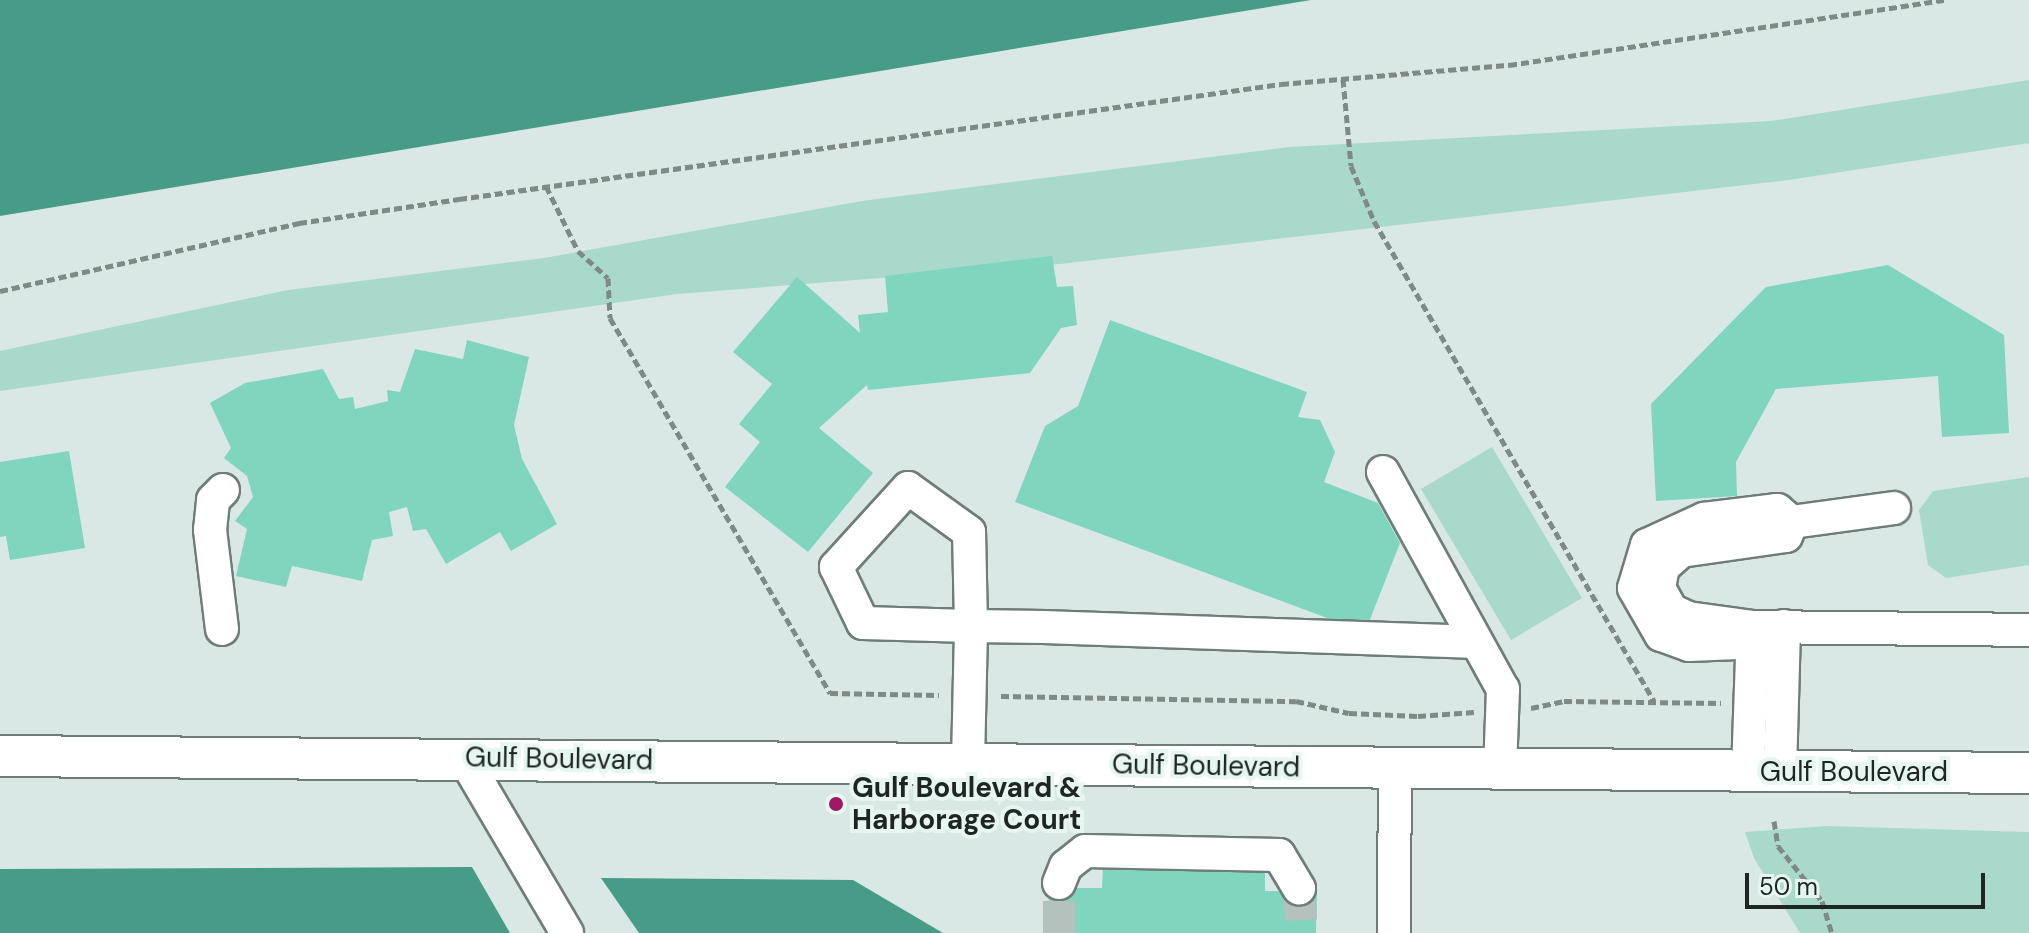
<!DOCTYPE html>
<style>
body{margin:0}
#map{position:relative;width:2029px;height:933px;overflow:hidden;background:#d9e8e4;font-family:"DM Sans",sans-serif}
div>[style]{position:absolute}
.green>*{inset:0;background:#a8d9ca}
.water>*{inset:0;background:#469c87}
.building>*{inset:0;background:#7fd5be}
.minor-tunnel>*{height:32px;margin-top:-16px;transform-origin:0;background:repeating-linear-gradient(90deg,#b4c1bd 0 32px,transparent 0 48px)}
.path>*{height:5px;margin-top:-2.5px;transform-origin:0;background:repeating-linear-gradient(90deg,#7f8a86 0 8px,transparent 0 12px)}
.roads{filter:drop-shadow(2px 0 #6f7d79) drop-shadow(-2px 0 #6f7d79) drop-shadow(0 2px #6f7d79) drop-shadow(0 -2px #6f7d79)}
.minor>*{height:32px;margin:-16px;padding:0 16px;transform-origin:16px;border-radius:16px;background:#fff}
.major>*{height:40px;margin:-20px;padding:0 20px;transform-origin:20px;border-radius:20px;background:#fff}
.dots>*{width:22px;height:22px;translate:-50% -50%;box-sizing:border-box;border:4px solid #e6f6f1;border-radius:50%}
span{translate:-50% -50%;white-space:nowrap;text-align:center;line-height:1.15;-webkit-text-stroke:8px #e6f6f1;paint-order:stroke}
.street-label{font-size:28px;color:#1f2523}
.poi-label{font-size:28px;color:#1f2523;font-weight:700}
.left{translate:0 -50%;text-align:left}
.scale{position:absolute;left:1745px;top:873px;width:240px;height:36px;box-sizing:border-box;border:4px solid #1f2523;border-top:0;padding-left:10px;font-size:24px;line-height:28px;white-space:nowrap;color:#1f2523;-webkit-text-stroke:6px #e6f6f1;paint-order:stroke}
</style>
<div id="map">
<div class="green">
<i style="clip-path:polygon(2029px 80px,2029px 143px,1789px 180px,1060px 264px,677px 294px,0 391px,0 351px,288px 290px,544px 258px,862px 201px,1289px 147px,1771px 121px)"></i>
<i style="clip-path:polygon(1492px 447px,1582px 598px,1511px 640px,1421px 489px)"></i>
<i style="clip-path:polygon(2029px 477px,2029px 565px,1946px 578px,1928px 565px,1919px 510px,1933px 491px)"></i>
<i style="clip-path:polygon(1828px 826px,2029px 832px,2029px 933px,1800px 933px,1754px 858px,1745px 832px)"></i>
</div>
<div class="water">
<i style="clip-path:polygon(0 0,1311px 0,0 216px)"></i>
<i style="clip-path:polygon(472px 867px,510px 933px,0 933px,0 869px)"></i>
<i style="clip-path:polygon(601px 878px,853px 880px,943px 933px,639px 933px)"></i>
</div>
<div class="building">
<i style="clip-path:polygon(1052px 256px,1057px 287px,1073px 286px,1077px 325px,1061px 328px,1030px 373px,868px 390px,867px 385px,819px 428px,873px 473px,808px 552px,725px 487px,760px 442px,739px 424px,772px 384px,733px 352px,797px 277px,860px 333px,858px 315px,888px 312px,885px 276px)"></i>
<i style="clip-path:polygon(1888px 265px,2004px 335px,2009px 433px,1942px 437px,1938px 376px,1776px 389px,1736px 462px,1737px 496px,1656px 501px,1651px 404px,1766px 287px)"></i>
<i style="clip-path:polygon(1110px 320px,1307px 392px,1298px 417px,1320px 420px,1335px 452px,1324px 482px,1378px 503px,1400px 543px,1365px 632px,1015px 502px,1045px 426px,1078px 406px)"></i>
<i style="clip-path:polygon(467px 340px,529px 357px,514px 425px,522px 459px,557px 524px,511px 551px,500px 532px,446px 564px,426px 529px,413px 531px,407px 507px,389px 512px,393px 536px,372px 540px,362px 581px,292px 566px,286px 587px,236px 576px,247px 529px,235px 521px,253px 497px,247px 476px,224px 458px,231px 448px,210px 403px,245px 383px,323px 369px,339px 399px,353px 397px,355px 409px,388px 401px,387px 390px,400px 392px,415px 349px,463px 359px)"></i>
<i style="clip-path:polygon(69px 451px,85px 548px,10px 560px,6px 536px,0 537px,0 462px)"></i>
<i style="clip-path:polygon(1103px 867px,1265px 869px,1265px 891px,1317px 892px,1316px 933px,1048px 933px,1049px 888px,1102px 888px)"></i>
</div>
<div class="minor-tunnel">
<i style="left:1299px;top:888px;width:45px;rotate:86.2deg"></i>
<i style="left:1059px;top:933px;width:50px;rotate:-90deg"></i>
</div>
<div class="path">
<i style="left:1343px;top:79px;width:87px;rotate:84.7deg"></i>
<i style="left:1351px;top:166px;width:60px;rotate:67.3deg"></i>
<i style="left:1374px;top:221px;width:556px;rotate:59.74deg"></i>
<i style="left:546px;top:186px;width:72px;rotate:63.8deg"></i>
<i style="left:578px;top:251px;width:40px;rotate:42deg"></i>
<i style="left:608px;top:278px;width:40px;rotate:87.1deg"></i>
<i style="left:610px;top:318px;width:435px;rotate:59.6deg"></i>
<i style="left:830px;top:693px;width:109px;rotate:1.1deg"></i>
<i style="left:0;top:291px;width:307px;rotate:-12.8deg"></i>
<i style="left:299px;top:223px;width:162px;rotate:-8.5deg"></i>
<i style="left:459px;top:199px;width:830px;rotate:-7.96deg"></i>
<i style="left:1281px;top:84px;width:229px;rotate:-4.8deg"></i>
<i style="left:1509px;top:65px;width:441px;rotate:-8.5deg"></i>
<i style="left:1001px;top:696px;width:295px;rotate:1deg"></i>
<i style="left:1296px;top:701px;width:54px;rotate:12.8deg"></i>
<i style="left:1349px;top:713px;width:69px;rotate:2.5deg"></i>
<i style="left:1418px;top:716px;width:56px;rotate:-4.1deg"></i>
<i style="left:1531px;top:708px;width:34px;rotate:-12deg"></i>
<i style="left:1564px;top:701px;width:157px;rotate:0.7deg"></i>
<i style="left:1774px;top:821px;width:25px;rotate:81deg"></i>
<i style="left:1778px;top:846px;width:70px;rotate:51.3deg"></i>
<i style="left:1822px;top:901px;width:34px;rotate:73deg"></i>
</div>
<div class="roads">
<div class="minor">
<i style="left:1383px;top:472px;width:248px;rotate:61.1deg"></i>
<i style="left:1503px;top:689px;width:80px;rotate:92.1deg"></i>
<i style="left:1792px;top:522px;width:103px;rotate:-7.8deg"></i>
<i style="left:1753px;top:627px;width:22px;rotate:133deg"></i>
<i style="left:1738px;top:643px;width:49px;rotate:177.7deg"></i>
<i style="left:1689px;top:645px;width:30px;rotate:-160deg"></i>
<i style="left:1661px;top:635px;width:54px;rotate:-119.9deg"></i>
<i style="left:1634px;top:588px;width:45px;rotate:-73.2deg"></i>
<i style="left:1647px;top:545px;width:63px;rotate:-24.5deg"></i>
<i style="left:1704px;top:519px;width:74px;rotate:-7deg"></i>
<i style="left:1777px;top:510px;width:19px;rotate:39deg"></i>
<i style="left:1792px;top:522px;width:15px;rotate:113deg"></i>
<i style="left:1786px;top:536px;width:106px;rotate:171.9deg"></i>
<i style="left:1681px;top:551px;width:24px;rotate:138deg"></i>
<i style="left:1663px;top:567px;width:21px;rotate:101deg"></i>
<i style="left:1659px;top:588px;width:25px;rotate:61deg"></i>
<i style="left:1671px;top:610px;width:19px;rotate:25deg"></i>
<i style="left:1688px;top:618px;width:66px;rotate:7.9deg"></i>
<i style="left:1753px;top:627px;width:276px;rotate:0.6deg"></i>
<i style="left:222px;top:629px;width:100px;rotate:-96.9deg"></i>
<i style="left:210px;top:530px;width:30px;rotate:-84deg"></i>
<i style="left:213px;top:500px;width:14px;rotate:-45deg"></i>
<i style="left:464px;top:758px;width:203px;rotate:59.5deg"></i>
<i style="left:968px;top:762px;width:136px;rotate:-88.7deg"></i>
<i style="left:971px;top:626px;width:94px;rotate:-91.2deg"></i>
<i style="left:969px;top:532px;width:75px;rotate:-144.2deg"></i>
<i style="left:908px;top:488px;width:107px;rotate:132.3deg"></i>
<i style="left:836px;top:567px;width:62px;rotate:64.3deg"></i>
<i style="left:863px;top:623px;width:108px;rotate:1.6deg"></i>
<i style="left:971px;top:626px;width:74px;rotate:0.8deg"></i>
<i style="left:1045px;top:627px;width:431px;rotate:2deg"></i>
<i style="left:1748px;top:772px;width:145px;rotate:-88deg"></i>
<i style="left:1780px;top:772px;width:146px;rotate:-88.4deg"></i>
<i style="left:1059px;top:883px;width:18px;rotate:-68deg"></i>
<i style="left:1066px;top:866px;width:24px;rotate:-38deg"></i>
<i style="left:1085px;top:851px;width:194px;rotate:1.2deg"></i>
<i style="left:1279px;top:855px;width:39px;rotate:59deg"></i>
<i style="left:1394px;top:933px;width:165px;rotate:-89.7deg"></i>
</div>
<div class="major">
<i style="left:0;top:756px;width:2029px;rotate:0.48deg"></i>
</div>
</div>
<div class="dots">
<i style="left:836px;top:804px;background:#a21963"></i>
</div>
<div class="street-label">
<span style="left:559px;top:759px;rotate:1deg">Gulf Boulevard</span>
<span style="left:1206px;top:766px;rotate:1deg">Gulf Boulevard</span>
<span style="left:1854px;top:772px">Gulf Boulevard</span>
</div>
<div class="poi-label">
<span class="left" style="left:852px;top:804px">Gulf Boulevard &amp;<br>Harborage Court</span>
</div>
<div class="scale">50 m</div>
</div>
